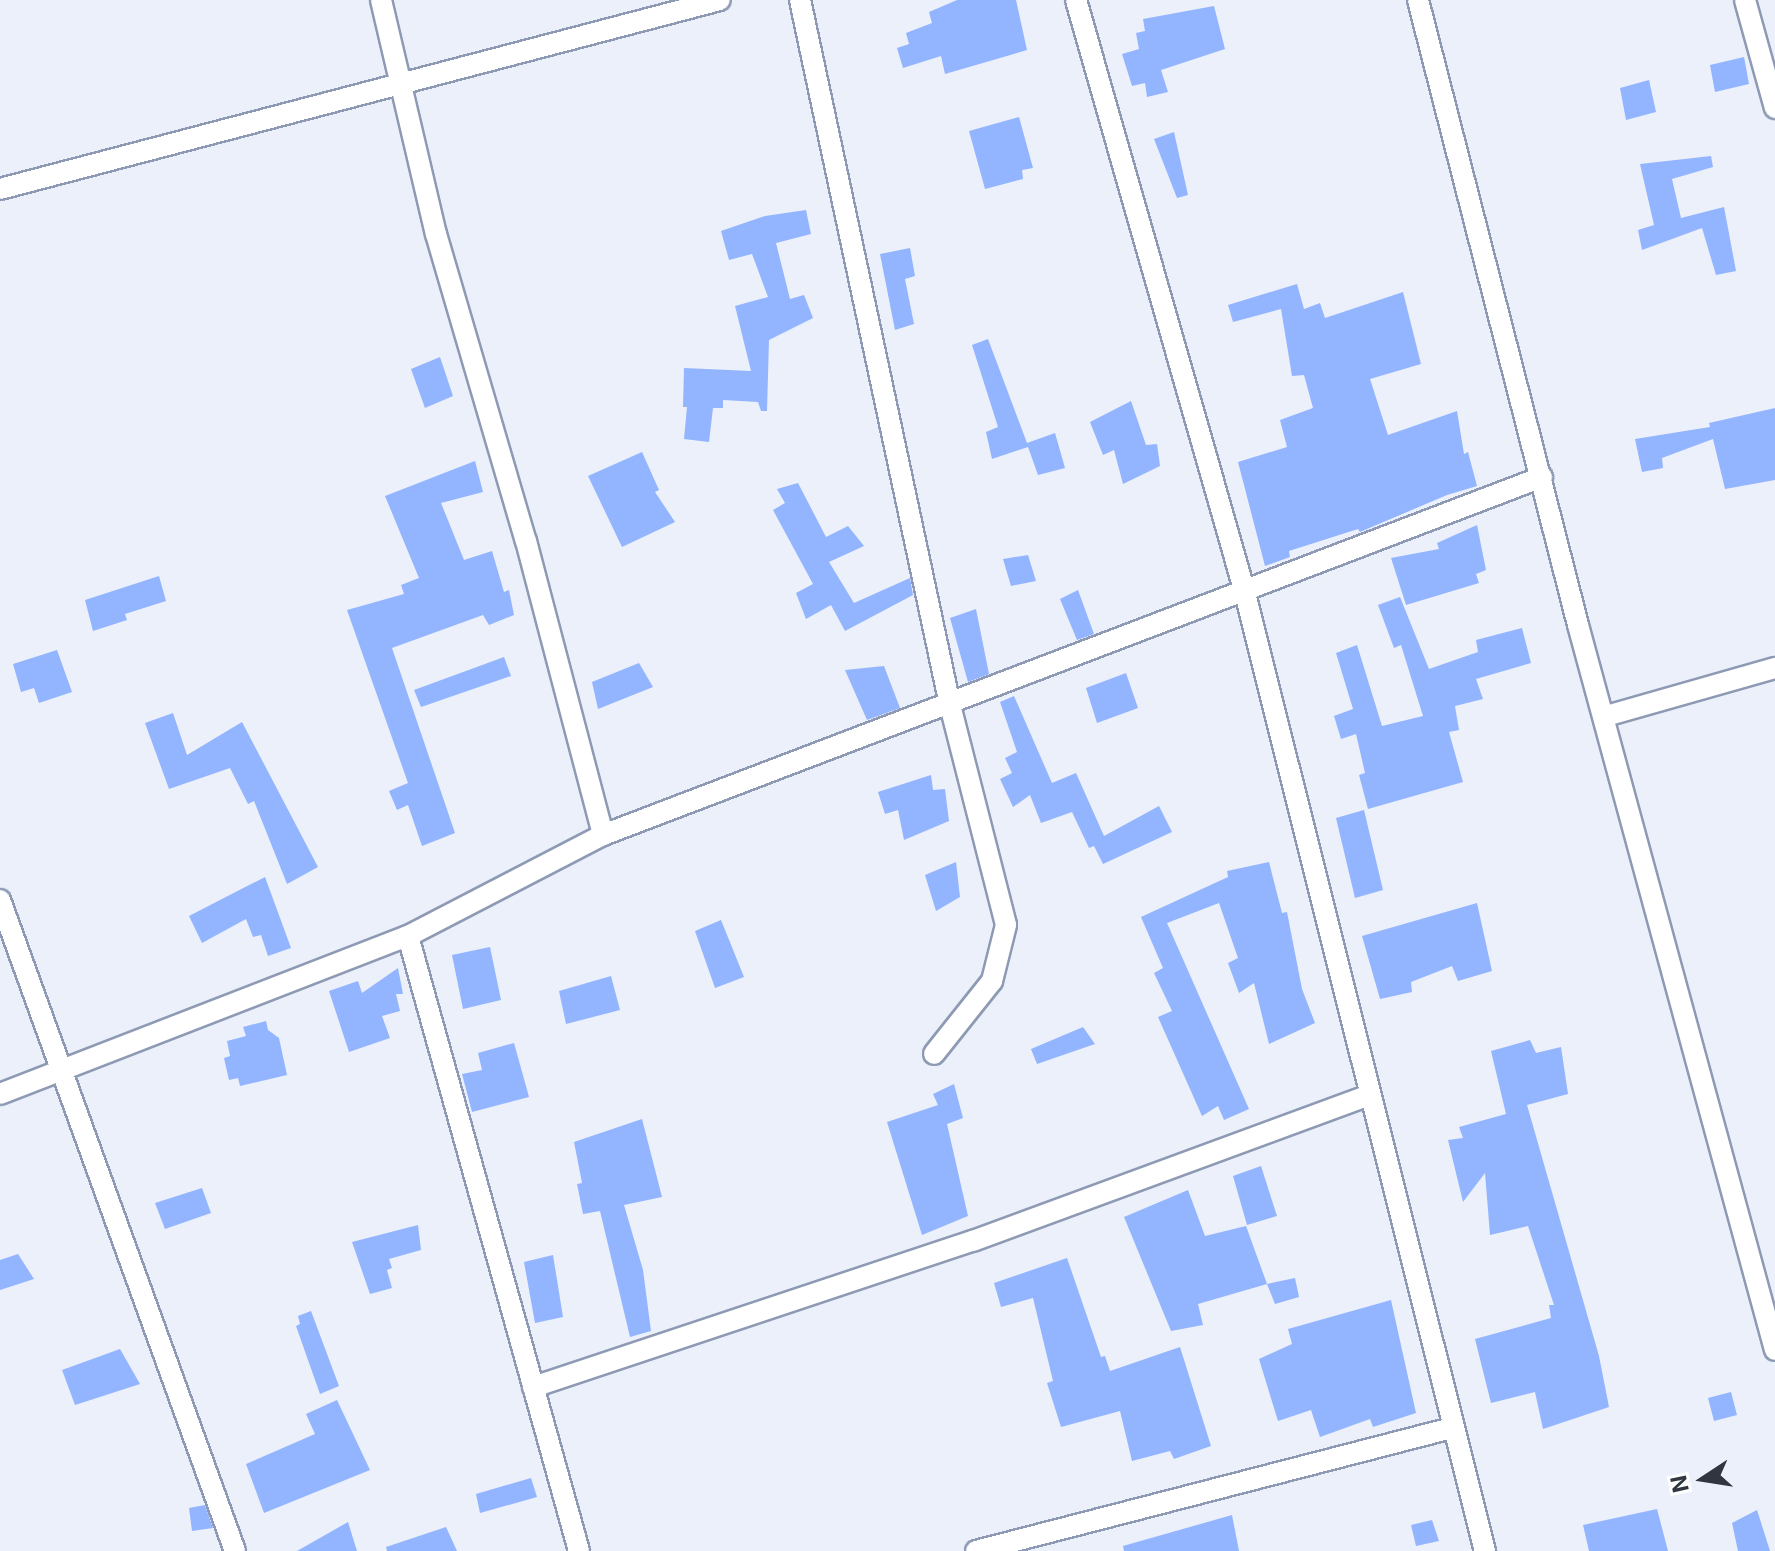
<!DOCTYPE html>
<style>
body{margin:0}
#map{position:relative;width:1775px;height:1551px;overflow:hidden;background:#ebf0fb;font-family:Inter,sans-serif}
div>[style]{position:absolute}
.building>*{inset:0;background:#93b4ff}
.roads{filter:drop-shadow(2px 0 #8e9ab4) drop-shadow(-2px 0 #8e9ab4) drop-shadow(0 2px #8e9ab4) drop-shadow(0 -2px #8e9ab4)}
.minor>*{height:20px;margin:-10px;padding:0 10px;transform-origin:10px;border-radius:10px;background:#fff}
span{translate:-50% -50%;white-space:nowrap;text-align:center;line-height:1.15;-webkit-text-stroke:6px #fff;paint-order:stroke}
.north{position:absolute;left:1663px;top:1439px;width:80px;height:80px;-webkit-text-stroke:6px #fff;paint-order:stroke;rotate:258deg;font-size:22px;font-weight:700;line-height:32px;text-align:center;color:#303540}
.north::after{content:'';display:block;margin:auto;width:28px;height:36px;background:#303540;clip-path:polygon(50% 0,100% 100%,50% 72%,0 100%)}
</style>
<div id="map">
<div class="building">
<i style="clip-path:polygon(957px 0,1016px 0,1027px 50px,945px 74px,941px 56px,903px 68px,897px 48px,909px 44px,906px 33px,932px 23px,929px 12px)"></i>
<i style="clip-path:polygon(1214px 6px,1225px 49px,1161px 70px,1168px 92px,1147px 97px,1145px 83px,1132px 86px,1122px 54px,1139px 49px,1136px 33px,1145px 31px,1143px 19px)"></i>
<i style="clip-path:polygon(1744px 57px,1749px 84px,1715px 92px,1710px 65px)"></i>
<i style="clip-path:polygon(1649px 80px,1656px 112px,1626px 120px,1620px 88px)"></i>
<i style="clip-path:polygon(1019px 117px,1033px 168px,1022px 170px,1023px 179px,985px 189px,969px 131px)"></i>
<i style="clip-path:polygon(1174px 132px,1188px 195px,1177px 198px,1154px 139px)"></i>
<i style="clip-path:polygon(1711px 156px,1713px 167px,1672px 179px,1681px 218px,1724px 207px,1736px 271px,1716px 275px,1702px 228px,1642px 250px,1638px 230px,1654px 225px,1640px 164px)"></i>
<i style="clip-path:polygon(806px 210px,811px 234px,776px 243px,790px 299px,804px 295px,813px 318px,769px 340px,767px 411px,761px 411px,758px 402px,723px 400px,723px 408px,713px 408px,709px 442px,684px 439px,687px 407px,683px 407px,684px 368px,751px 371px,735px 306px,768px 297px,752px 254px,729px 260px,721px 231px,765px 216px)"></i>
<i style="clip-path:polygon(910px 248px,915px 276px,905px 279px,914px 324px,895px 330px,880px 254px)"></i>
<i style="clip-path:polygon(1297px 284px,1304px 309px,1320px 303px,1325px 318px,1403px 292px,1421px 364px,1370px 379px,1388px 435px,1457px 411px,1464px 454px,1468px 452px,1477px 486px,1447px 495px,1360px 532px,1358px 529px,1289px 551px,1290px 557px,1265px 566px,1238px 462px,1287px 447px,1280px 420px,1313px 408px,1304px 375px,1292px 376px,1281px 309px,1233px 322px,1228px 305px)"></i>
<i style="clip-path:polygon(988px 339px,1027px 443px,1055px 433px,1065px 468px,1038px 475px,1028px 447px,992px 459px,986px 432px,998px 427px,972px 345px)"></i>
<i style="clip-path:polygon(440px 357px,453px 396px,425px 408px,411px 369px)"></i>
<i style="clip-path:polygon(1131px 401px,1146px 445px,1157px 444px,1160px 466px,1123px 484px,1114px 450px,1103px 455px,1090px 422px)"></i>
<i style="clip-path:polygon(1775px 408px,1775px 480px,1725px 489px,1713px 439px,1662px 458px,1663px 468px,1642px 472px,1635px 439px,1710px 427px,1709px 423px)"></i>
<i style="clip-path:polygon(642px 452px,659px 490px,655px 492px,675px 522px,622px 547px,588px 476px)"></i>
<i style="clip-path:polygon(475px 461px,483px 492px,441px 503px,464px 560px,492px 551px,504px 592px,509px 590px,514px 615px,489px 625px,483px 615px,392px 648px,455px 833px,422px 846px,408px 805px,397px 810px,389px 791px,408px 783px,347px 610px,404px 594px,401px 585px,419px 578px,385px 496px)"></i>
<i style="clip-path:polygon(798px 483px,826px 537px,848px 526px,864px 546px,829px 562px,854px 603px,910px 578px,913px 595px,845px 631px,831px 605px,806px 619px,796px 593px,813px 584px,773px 510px,785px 503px,777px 489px)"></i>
<i style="clip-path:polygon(1477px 525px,1486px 570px,1476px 574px,1479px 583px,1406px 605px,1391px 558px,1439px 549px,1437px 543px)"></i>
<i style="clip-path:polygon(1028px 555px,1036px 581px,1011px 586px,1003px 559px)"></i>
<i style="clip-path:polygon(159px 576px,166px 601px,125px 614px,127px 620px,93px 631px,85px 600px)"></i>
<i style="clip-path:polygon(1078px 590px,1094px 634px,1077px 640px,1060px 599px)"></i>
<i style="clip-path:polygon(1400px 597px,1429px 669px,1478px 652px,1476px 640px,1522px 628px,1531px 663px,1476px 679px,1483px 699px,1455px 706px,1459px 730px,1449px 732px,1463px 782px,1368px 809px,1359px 775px,1365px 773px,1356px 734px,1341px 739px,1334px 716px,1353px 709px,1336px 653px,1357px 645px,1382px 726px,1423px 716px,1401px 645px,1394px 648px,1378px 605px)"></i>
<i style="clip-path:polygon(976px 609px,989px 674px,968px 682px,950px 618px)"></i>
<i style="clip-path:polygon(57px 650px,72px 692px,39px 703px,34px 688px,21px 692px,13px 664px)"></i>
<i style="clip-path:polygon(504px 657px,511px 676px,421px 707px,414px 690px)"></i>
<i style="clip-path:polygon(639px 663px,653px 687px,598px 709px,592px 682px)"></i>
<i style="clip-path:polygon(884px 666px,900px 708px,867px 720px,845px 670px)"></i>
<i style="clip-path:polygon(1126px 673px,1138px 708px,1097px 723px,1086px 688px)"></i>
<i style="clip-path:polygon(1014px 696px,1052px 783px,1076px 773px,1104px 836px,1159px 806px,1172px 832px,1103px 864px,1094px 846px,1089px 848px,1072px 812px,1041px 823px,1030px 795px,1013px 807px,1000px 779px,1012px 773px,1005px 758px,1017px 752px,1000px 702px)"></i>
<i style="clip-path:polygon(173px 713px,187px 755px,242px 722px,318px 867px,287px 884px,254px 801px,248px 804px,230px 768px,169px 789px,145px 723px)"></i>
<i style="clip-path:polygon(931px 775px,933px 790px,945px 789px,949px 821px,904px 840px,898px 810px,885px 814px,878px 792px)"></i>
<i style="clip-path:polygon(1364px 810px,1383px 890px,1355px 898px,1336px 818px)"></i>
<i style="clip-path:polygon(956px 862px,960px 897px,936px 911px,925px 875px)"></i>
<i style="clip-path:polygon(1269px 862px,1282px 913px,1287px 912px,1302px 989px,1315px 1023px,1269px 1044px,1254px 983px,1239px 993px,1228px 963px,1238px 958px,1219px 903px,1167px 923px,1249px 1109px,1224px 1120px,1218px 1106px,1202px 1116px,1158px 1017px,1172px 1011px,1154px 973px,1163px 968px,1141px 917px,1228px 877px,1227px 871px)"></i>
<i style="clip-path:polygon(265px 877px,291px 948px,268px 956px,261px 935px,253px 937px,246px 919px,202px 943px,189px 916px)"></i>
<i style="clip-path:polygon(1477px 903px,1492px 971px,1458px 981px,1452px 966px,1411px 982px,1412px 992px,1380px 999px,1362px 936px)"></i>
<i style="clip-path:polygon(721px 920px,744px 977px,715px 988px,695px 931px)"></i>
<i style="clip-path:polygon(490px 947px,501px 1000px,463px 1009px,452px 955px)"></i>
<i style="clip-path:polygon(398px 968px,403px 994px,396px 994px,400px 1011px,382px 1016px,390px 1038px,349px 1052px,329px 991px,358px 981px,362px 993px)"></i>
<i style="clip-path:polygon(611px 976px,620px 1010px,566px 1024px,559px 991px)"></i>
<i style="clip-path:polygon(266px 1021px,268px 1030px,279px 1038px,287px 1075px,240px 1086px,238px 1078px,229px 1080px,224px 1058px,230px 1056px,227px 1041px,246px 1036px,243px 1027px)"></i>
<i style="clip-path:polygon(1083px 1027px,1095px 1044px,1037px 1064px,1031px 1049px)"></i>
<i style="clip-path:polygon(1530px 1040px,1536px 1053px,1561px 1047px,1568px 1094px,1527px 1105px,1599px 1356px,1609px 1407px,1543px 1429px,1535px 1392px,1491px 1403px,1475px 1339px,1551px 1318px,1549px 1305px,1554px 1305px,1528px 1226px,1490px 1235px,1485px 1173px,1463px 1202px,1448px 1140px,1463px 1138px,1459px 1127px,1506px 1114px,1491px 1051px)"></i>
<i style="clip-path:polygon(514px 1043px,529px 1097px,472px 1112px,462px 1074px,482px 1070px,478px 1053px)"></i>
<i style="clip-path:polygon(954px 1084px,963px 1118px,947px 1124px,968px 1216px,922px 1235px,887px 1122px,938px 1105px,933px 1094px)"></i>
<i style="clip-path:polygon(642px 1119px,662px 1197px,624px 1205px,643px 1270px,651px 1331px,630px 1337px,600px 1211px,583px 1214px,577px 1184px,582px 1183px,574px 1142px)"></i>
<i style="clip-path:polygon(1261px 1166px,1277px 1216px,1247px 1225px,1233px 1176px)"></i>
<i style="clip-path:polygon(202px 1188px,211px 1213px,165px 1229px,155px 1203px)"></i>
<i style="clip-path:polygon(1188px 1190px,1205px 1236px,1246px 1226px,1267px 1284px,1198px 1304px,1203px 1325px,1171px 1331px,1124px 1217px)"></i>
<i style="clip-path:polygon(418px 1225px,421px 1250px,389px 1259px,392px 1268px,387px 1270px,392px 1288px,370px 1294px,352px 1242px)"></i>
<i style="clip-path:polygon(18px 1254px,34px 1279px,0 1290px,0 1260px)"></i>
<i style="clip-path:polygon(553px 1255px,563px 1317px,535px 1323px,524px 1262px)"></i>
<i style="clip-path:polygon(1067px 1258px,1101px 1357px,1105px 1356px,1110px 1371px,1180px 1347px,1211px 1446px,1174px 1459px,1170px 1451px,1132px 1461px,1120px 1411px,1061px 1427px,1047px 1383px,1053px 1381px,1033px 1298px,1001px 1307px,994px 1283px)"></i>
<i style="clip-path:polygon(1295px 1278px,1299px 1297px,1275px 1304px,1267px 1284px)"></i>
<i style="clip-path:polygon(1391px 1300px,1416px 1413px,1373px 1427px,1370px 1419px,1320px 1437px,1311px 1410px,1278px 1421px,1259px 1359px,1292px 1344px,1288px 1329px)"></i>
<i style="clip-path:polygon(311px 1311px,339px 1386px,320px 1394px,296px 1326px,300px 1324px,298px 1316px)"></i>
<i style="clip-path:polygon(120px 1349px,140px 1384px,75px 1405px,62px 1370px)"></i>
<i style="clip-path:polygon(1731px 1392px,1737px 1415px,1714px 1421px,1708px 1398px)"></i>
<i style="clip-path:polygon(337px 1400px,370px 1470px,264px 1513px,246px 1464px,315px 1434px,306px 1414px)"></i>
<i style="clip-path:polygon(531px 1478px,537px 1497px,480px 1513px,476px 1494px)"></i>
<i style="clip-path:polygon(205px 1505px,213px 1528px,192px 1531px,189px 1508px)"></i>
<i style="clip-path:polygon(1657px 1509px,1668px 1551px,1589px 1551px,1583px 1525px)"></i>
<i style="clip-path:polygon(1757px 1510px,1770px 1551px,1738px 1551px,1732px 1523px)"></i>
<i style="clip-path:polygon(1232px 1515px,1239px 1551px,1124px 1551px,1123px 1546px)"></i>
<i style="clip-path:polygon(1432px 1520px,1439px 1541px,1416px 1546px,1411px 1525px)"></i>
<i style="clip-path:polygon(348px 1522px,357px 1551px,297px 1551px)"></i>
<i style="clip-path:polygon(446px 1527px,457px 1551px,387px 1551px,386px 1547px)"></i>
</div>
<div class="roads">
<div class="minor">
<i style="left:381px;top:0;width:240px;rotate:76.8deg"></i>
<i style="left:436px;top:234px;width:320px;rotate:73.7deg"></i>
<i style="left:526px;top:541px;width:304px;rotate:75.3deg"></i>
<i style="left:800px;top:0;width:721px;rotate:77.99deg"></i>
<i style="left:950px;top:705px;width:227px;rotate:75.7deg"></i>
<i style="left:1006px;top:925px;width:58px;rotate:104deg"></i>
<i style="left:992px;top:981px;width:93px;rotate:128.5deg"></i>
<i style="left:1076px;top:0;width:617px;rotate:74.09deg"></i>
<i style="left:1245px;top:593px;width:988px;rotate:75.94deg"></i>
<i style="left:1418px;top:0;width:645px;rotate:75.64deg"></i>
<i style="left:1578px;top:625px;width:751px;rotate:74.8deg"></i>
<i style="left:1745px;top:0;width:112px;rotate:74.5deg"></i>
<i style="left:0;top:189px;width:744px;rotate:-14.71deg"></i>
<i style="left:1606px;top:716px;width:176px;rotate:-15.9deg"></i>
<i style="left:0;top:900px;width:692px;rotate:70.15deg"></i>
<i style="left:408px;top:936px;width:638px;rotate:74.46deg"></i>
<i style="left:0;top:1094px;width:438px;rotate:-21.2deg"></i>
<i style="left:408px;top:936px;width:220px;rotate:-27.4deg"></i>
<i style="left:603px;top:835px;width:1005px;rotate:-20.87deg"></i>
<i style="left:533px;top:1387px;width:464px;rotate:-18.4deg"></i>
<i style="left:973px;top:1241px;width:423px;rotate:-20.2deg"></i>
<i style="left:976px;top:1551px;width:493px;rotate:-14.5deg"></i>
</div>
</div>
<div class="north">N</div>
</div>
